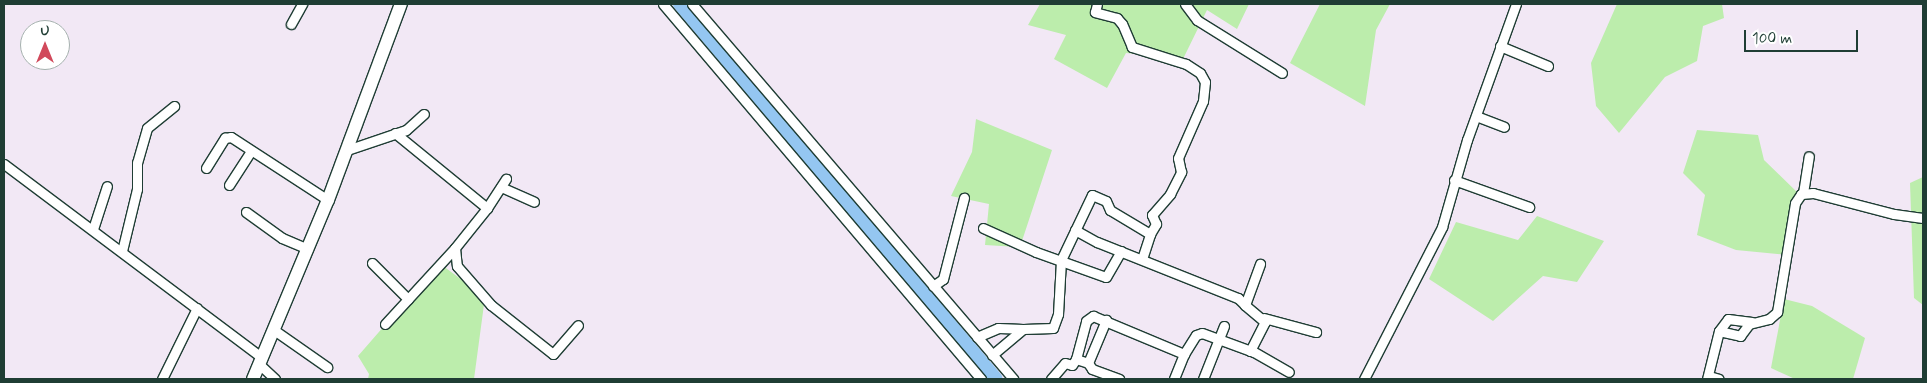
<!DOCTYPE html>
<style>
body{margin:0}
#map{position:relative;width:1927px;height:383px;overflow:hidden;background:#f2e8f5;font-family:Mynerve,sans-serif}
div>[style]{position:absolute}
.green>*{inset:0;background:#bcedac}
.river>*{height:14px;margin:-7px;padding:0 7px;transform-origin:7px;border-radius:7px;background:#94c6f1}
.roads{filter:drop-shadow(1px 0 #1f3d34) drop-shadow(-1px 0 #1f3d34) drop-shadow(0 1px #1f3d34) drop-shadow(0 -1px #1f3d34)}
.street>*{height:9px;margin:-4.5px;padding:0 4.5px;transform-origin:4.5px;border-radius:4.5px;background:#fff}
.secondary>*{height:12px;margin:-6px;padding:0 6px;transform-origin:6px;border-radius:6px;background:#fff}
span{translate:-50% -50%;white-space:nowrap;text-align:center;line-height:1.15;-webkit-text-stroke:4px #fff;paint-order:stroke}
.frame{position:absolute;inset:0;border:5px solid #1f3d34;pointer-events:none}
.north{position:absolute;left:20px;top:20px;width:50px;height:50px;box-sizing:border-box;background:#fff;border:1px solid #a5b1ae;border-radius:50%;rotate:0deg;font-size:14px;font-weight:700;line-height:20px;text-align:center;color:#1f3d34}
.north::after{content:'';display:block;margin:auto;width:18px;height:22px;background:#d1495b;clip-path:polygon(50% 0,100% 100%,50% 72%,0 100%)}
.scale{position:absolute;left:1744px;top:30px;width:114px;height:22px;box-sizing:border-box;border:2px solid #1f3d34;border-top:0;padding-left:6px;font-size:15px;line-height:18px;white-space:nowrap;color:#1f3d34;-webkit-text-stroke:4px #fff;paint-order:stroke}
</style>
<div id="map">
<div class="green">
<i style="clip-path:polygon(1040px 4px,1249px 4px,1237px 29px,1207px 10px,1183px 59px,1126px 53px,1107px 88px,1054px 59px,1066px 35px,1028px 25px)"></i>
<i style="clip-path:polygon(1320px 4px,1390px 4px,1376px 30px,1365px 106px,1290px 63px)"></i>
<i style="clip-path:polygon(1617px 4px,1722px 4px,1724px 18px,1703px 26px,1697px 61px,1665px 77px,1619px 133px,1596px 106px,1591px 63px)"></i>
<i style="clip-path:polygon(976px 119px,1052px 150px,1020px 247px,985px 245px,989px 204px,951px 196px,972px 152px)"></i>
<i style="clip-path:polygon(1697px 130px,1758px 135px,1764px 160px,1800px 195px,1789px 255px,1736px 250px,1697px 235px,1705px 195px,1683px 173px)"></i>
<i style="clip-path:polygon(1923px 177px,1923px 305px,1914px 298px,1910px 183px)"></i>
<i style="clip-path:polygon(1537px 216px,1604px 241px,1577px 282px,1543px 276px,1493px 321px,1429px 279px,1456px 222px,1518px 240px)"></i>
<i style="clip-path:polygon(439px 263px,485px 297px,474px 379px,368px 379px,369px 374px,358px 356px)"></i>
<i style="clip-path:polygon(1784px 299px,1812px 306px,1865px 338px,1853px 379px,1795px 379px,1771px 368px)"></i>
</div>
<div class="river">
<i style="left:680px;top:4px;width:490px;rotate:49.9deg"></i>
</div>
<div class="roads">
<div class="street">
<i style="left:663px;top:4px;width:492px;rotate:49.7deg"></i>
<i style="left:692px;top:4px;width:494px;rotate:49.4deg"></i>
<i style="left:1185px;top:4px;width:20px;rotate:53deg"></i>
<i style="left:1197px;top:20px;width:100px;rotate:31.9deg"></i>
<i style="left:291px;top:24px;width:23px;rotate:-61deg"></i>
<i style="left:1500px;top:46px;width:52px;rotate:22.6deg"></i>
<i style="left:1476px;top:116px;width:30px;rotate:21deg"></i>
<i style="left:395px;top:133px;width:119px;rotate:39.2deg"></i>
<i style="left:487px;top:208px;width:35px;rotate:-57deg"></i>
<i style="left:347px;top:150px;width:62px;rotate:-18.7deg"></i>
<i style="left:406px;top:130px;width:24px;rotate:-42deg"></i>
<i style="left:4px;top:164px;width:323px;rotate:36.9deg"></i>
<i style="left:206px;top:168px;width:36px;rotate:-58deg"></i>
<i style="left:225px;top:138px;width:6px;rotate:-9deg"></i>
<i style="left:231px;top:137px;width:116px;rotate:33deg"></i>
<i style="left:1454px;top:180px;width:80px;rotate:19.8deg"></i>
<i style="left:229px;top:185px;width:40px;rotate:-57.1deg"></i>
<i style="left:501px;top:187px;width:36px;rotate:24deg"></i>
<i style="left:1803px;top:193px;width:37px;rotate:-81deg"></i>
<i style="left:487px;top:208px;width:51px;rotate:128.7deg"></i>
<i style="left:455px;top:248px;width:18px;rotate:84deg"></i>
<i style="left:457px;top:266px;width:52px;rotate:48.9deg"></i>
<i style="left:491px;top:305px;width:79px;rotate:38.3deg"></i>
<i style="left:553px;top:354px;width:38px;rotate:-49deg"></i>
<i style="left:246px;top:212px;width:44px;rotate:35.8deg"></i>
<i style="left:282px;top:238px;width:28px;rotate:23deg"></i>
<i style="left:983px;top:228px;width:58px;rotate:24.4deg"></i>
<i style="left:1036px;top:252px;width:74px;rotate:19.7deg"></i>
<i style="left:1106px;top:277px;width:30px;rotate:-60deg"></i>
<i style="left:93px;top:229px;width:45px;rotate:-72deg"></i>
<i style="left:1075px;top:230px;width:25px;rotate:29deg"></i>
<i style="left:1097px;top:242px;width:152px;rotate:21.7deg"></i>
<i style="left:1238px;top:298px;width:10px;rotate:45deg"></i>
<i style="left:122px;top:251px;width:64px;rotate:-76.4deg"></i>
<i style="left:137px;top:189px;width:26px;rotate:-90deg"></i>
<i style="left:137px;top:163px;width:36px;rotate:-74deg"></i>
<i style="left:147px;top:128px;width:35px;rotate:-39deg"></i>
<i style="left:1142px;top:259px;width:26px;rotate:-72deg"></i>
<i style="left:372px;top:263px;width:51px;rotate:45deg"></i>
<i style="left:933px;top:286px;width:12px;rotate:-35deg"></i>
<i style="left:943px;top:279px;width:84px;rotate:-75.5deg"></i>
<i style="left:1264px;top:318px;width:54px;rotate:15.1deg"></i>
<i style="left:385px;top:324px;width:103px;rotate:-47.4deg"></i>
<i style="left:274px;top:330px;width:65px;rotate:34.9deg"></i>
<i style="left:1719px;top:331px;width:15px;rotate:-53deg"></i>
<i style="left:1728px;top:319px;width:24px;rotate:7deg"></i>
<i style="left:977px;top:337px;width:23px;rotate:-23deg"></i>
<i style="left:998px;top:328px;width:25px;rotate:2deg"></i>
<i style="left:1250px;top:351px;width:33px;rotate:-63deg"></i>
<i style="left:1265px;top:322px;width:26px;rotate:-140deg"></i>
<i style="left:1245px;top:305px;width:44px;rotate:-69.9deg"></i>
<i style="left:1184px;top:354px;width:22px;rotate:-58deg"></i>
<i style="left:1196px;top:335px;width:6px;rotate:-18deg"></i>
<i style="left:1202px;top:333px;width:55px;rotate:20.1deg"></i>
<i style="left:1254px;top:352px;width:40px;rotate:29.7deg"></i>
<i style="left:992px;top:355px;width:40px;rotate:-40deg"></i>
<i style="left:1023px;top:329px;width:30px;rotate:-2deg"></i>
<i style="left:1053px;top:328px;width:15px;rotate:-70deg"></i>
<i style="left:1058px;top:314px;width:54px;rotate:-86.8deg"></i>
<i style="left:1061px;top:260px;width:72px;rotate:-64.5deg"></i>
<i style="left:1092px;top:195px;width:15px;rotate:23deg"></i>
<i style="left:1106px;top:201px;width:10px;rotate:66deg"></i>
<i style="left:1110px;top:210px;width:47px;rotate:31deg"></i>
<i style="left:1150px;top:234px;width:12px;rotate:-59deg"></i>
<i style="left:1156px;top:224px;width:10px;rotate:-114deg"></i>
<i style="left:1152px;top:215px;width:28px;rotate:-49deg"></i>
<i style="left:1170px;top:194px;width:25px;rotate:-63deg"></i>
<i style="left:1181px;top:172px;width:14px;rotate:-102deg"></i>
<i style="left:1178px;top:158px;width:62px;rotate:-66.3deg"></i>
<i style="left:1203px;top:101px;width:19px;rotate:-84deg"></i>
<i style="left:1205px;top:82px;width:10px;rotate:-119deg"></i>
<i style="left:1200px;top:73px;width:17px;rotate:-147deg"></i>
<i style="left:1186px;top:64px;width:57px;rotate:-162.5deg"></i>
<i style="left:1132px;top:47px;width:25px;rotate:-113deg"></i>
<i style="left:1122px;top:24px;width:8px;rotate:-130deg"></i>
<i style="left:1117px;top:18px;width:23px;rotate:-165deg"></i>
<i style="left:1095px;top:12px;width:8px;rotate:-76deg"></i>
<i style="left:1076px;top:359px;width:39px;rotate:-75deg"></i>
<i style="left:1086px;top:321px;width:9px;rotate:-36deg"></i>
<i style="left:1093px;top:316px;width:99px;rotate:22.7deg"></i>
<i style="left:1184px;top:354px;width:27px;rotate:112deg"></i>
<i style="left:1088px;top:363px;width:7px;rotate:56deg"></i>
<i style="left:1092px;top:369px;width:29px;rotate:20deg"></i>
<i style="left:259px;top:364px;width:22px;rotate:43deg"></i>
<i style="left:1709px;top:376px;width:10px;rotate:17deg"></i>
<i style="left:162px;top:379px;width:79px;rotate:-63.8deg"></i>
<i style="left:1051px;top:379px;width:21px;rotate:-49deg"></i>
<i style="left:1065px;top:363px;width:7px;rotate:16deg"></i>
<i style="left:1072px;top:365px;width:7px;rotate:-56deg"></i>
<i style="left:1076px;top:359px;width:13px;rotate:18deg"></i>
<i style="left:1088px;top:363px;width:47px;rotate:-67.3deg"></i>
<i style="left:1203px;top:379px;width:57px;rotate:-68.4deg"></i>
<i style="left:1364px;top:379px;width:171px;rotate:-62.8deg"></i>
<i style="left:1442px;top:227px;width:91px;rotate:-74deg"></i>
<i style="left:1467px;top:140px;width:145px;rotate:-70.2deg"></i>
<i style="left:1707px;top:379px;width:49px;rotate:-76deg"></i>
<i style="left:1719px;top:331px;width:22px;rotate:13deg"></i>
<i style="left:1740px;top:336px;width:15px;rotate:-53deg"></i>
<i style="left:1749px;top:324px;width:21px;rotate:-14deg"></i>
<i style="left:1769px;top:319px;width:11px;rotate:-41deg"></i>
<i style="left:1777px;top:312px;width:110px;rotate:-80.6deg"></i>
<i style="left:1795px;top:203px;width:11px;rotate:-56deg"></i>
<i style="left:1801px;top:194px;width:12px;rotate:-5deg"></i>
<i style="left:1813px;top:193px;width:84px;rotate:14.5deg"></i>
<i style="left:1894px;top:214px;width:29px;rotate:8deg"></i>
</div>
<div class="secondary">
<i style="left:253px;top:379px;width:194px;rotate:-67.3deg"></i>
<i style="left:328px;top:200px;width:209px;rotate:-69.6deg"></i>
</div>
</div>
<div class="frame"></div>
<div class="north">U</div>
<div class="scale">100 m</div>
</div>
